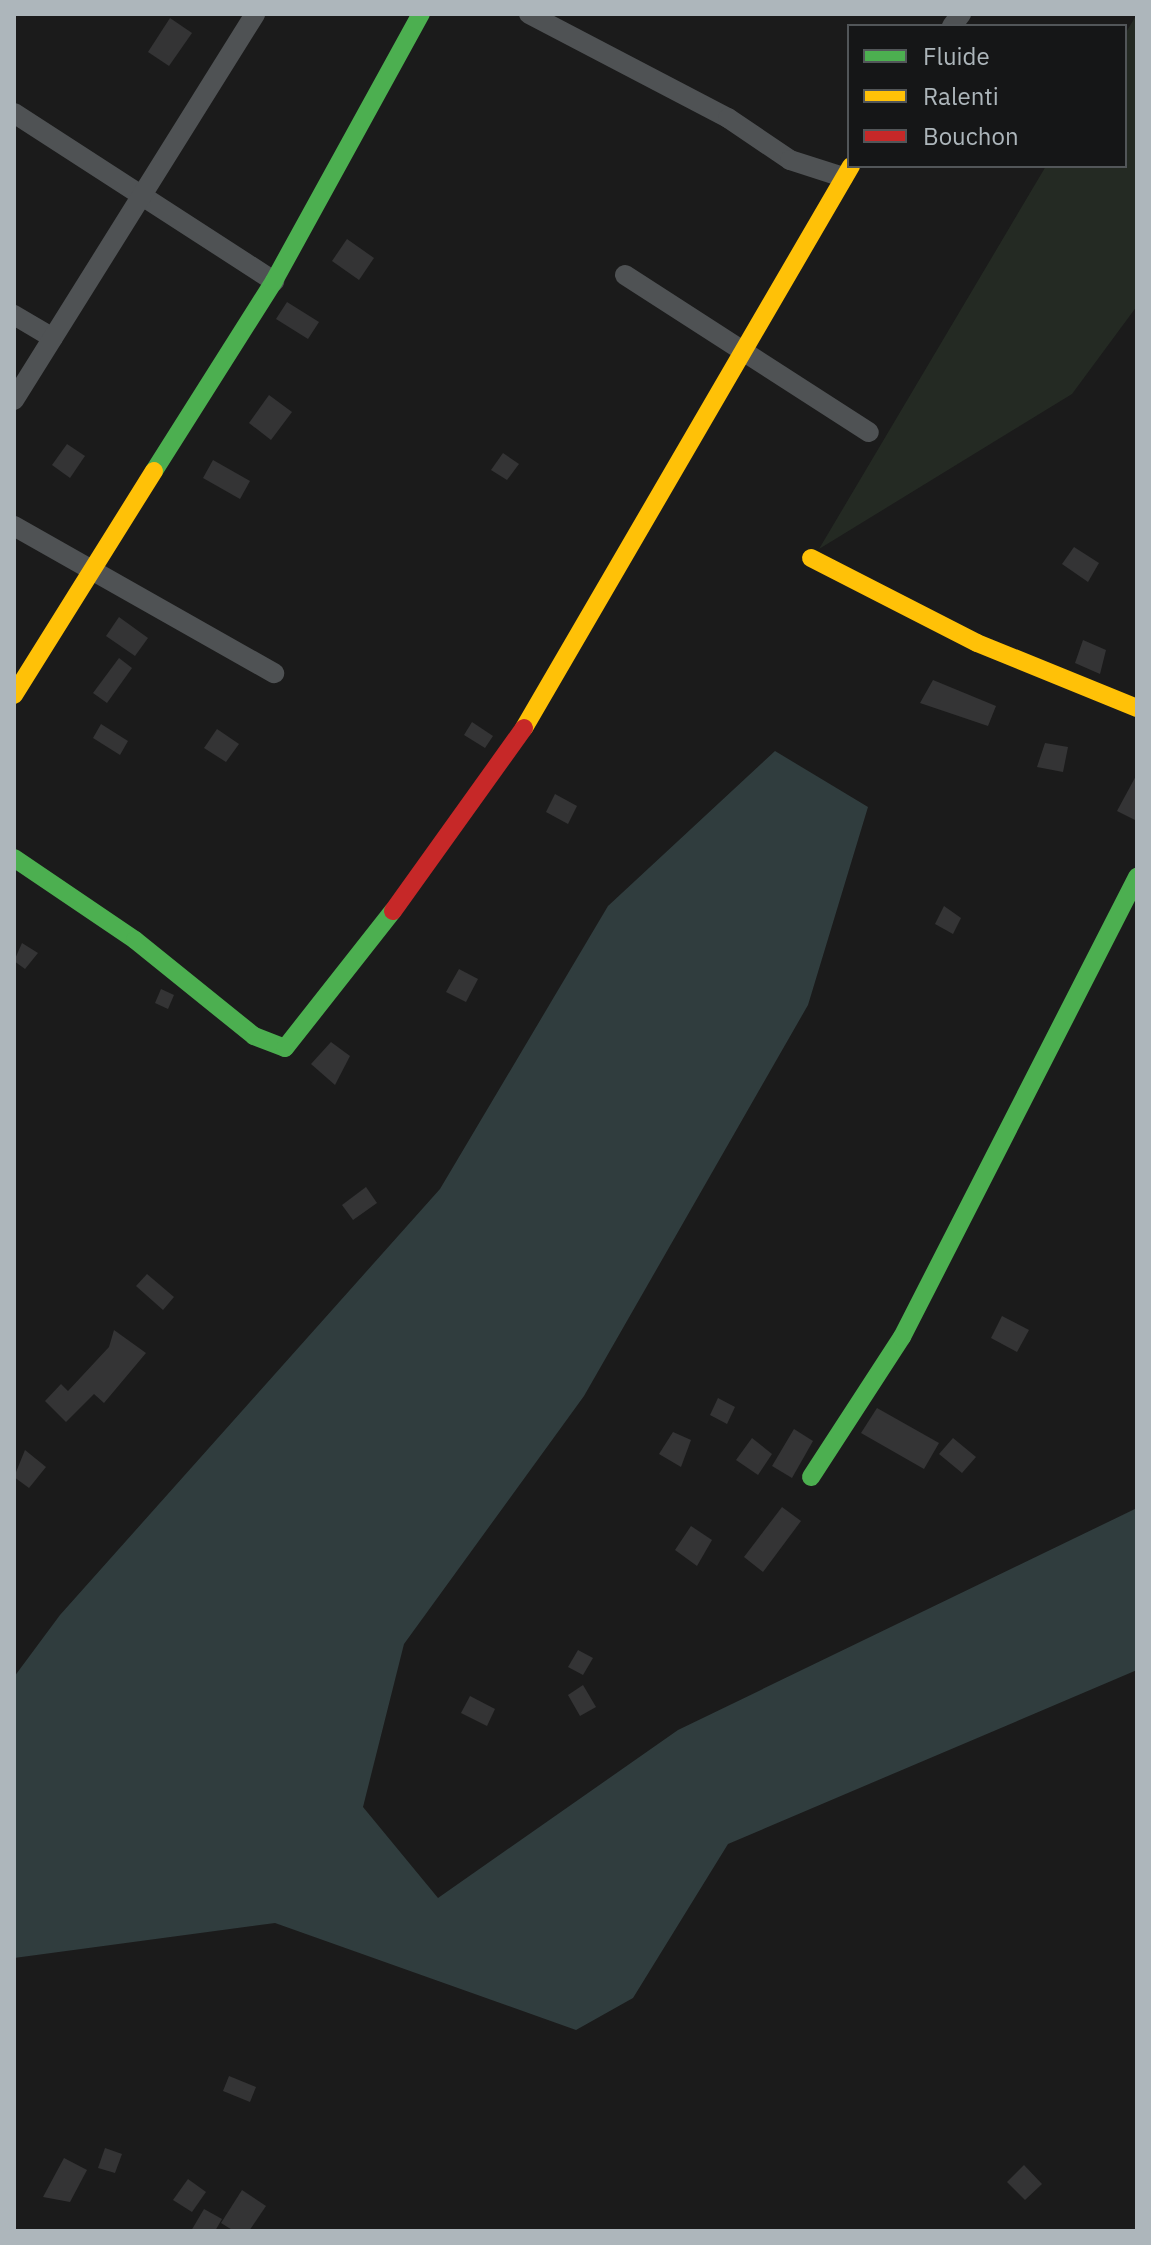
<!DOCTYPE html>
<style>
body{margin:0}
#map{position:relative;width:1151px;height:2245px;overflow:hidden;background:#1b1b1b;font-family:"IBM Plex Sans",sans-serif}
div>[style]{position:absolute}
.green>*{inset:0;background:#242a23}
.water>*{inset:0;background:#303d3e}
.building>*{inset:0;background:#343435}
.street>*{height:20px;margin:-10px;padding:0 10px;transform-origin:10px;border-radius:10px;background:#4f5254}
.fast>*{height:18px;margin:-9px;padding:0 9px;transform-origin:9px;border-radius:9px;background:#4caf50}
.slow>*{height:18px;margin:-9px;padding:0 9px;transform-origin:9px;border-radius:9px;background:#ffc107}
.jam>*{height:18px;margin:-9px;padding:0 9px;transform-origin:9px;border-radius:9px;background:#c62828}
span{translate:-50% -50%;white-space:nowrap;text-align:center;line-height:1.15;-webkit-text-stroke:6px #151617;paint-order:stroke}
.frame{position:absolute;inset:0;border:16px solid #adb6bb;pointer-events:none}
.legend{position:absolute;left:847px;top:24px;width:280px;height:144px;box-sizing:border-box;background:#151617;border:2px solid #525659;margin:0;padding:10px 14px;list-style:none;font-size:24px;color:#adb6bb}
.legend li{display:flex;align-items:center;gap:16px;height:40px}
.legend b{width:40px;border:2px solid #525659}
</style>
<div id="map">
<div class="green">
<i style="clip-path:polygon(1137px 14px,1137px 306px,1072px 394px,819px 549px,1046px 166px,1125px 166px,1125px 34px)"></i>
</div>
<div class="water">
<i style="clip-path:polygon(775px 751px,868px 807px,808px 1005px,584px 1396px,404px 1644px,363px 1807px,438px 1898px,678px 1730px,1137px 1508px,1137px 1670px,728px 1844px,633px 1998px,576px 2030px,275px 1923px,14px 1958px,14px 1677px,60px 1615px,440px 1189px,608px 906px)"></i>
</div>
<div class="building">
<i style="clip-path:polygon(170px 18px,192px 33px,169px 66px,148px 52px)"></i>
<i style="clip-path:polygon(347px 239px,374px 258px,359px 280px,332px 261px)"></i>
<i style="clip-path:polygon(287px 302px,319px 322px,308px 339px,276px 319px)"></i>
<i style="clip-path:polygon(269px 395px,292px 412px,271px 440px,249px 423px)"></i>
<i style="clip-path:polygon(67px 444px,85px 456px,70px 478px,52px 465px)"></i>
<i style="clip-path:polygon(503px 453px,519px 464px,507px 480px,491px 470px)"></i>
<i style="clip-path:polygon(213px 460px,250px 481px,240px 499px,203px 478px)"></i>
<i style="clip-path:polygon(1074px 547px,1099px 563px,1088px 582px,1062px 564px)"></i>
<i style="clip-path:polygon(119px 617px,148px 638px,135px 656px,106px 636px)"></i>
<i style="clip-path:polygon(1083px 640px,1106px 650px,1100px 674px,1075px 663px)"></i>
<i style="clip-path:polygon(119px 658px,132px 668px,107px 703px,93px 693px)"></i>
<i style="clip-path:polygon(933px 680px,996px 706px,988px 726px,920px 703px)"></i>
<i style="clip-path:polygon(472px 722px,493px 736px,485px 748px,464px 735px)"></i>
<i style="clip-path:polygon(101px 724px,128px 741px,120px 755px,93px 738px)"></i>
<i style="clip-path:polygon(217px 729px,239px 744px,226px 762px,204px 748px)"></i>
<i style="clip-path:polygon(1045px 743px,1068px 747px,1063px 772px,1037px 767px)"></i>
<i style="clip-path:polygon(1137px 774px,1137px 821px,1117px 811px)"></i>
<i style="clip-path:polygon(555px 794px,577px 806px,568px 824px,546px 812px)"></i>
<i style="clip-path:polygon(944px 906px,961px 918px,953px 934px,935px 924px)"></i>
<i style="clip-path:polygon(22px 943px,38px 953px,25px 969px,14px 961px)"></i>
<i style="clip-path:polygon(459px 969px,478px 979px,466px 1002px,446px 992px)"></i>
<i style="clip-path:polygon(161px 989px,174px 995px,168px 1009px,155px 1003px)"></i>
<i style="clip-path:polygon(331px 1042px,350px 1056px,335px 1085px,311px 1064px)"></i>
<i style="clip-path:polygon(366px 1187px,377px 1203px,353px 1220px,342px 1205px)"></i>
<i style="clip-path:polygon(147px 1274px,174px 1297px,163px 1310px,136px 1286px)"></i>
<i style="clip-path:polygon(1002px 1316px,1029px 1330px,1017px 1352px,991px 1338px)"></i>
<i style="clip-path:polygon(114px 1330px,146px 1353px,104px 1403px,94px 1394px,66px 1422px,45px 1401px,61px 1384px,68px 1391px,109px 1347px)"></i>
<i style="clip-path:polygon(718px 1398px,735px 1407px,727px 1424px,710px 1415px)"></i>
<i style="clip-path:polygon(877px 1408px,939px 1443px,924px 1469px,861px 1433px)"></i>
<i style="clip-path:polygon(794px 1429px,813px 1441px,792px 1478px,772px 1466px)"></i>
<i style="clip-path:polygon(673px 1432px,691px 1440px,681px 1467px,659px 1454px)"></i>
<i style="clip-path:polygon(752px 1438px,772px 1454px,758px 1475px,736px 1460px)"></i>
<i style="clip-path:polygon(953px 1438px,976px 1457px,962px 1473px,939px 1454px)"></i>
<i style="clip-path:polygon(25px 1450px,46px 1467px,29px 1488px,14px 1477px)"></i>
<i style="clip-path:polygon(782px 1507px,801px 1521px,763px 1572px,744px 1557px)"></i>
<i style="clip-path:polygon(691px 1526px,712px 1540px,697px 1566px,675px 1550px)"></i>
<i style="clip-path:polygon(578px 1650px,593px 1658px,583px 1675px,568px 1667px)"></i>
<i style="clip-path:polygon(583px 1685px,596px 1707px,580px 1716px,568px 1695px)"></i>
<i style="clip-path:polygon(470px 1696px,495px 1709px,487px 1726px,461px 1713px)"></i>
<i style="clip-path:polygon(229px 2076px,256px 2087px,250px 2102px,223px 2091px)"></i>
<i style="clip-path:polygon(105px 2148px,122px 2154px,115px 2173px,98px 2168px)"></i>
<i style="clip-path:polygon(64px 2158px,87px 2170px,70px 2202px,43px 2197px)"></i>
<i style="clip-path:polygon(1024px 2165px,1042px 2184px,1025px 2200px,1007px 2182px)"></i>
<i style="clip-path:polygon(188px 2179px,206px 2192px,192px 2212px,173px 2200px)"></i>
<i style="clip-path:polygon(242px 2190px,266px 2206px,249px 2231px,234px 2231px,221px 2223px)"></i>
<i style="clip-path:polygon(204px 2209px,222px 2219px,215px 2231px,191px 2231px)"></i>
</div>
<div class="street">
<i style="left:529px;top:14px;width:225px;rotate:27.6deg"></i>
<i style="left:728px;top:118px;width:75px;rotate:34.1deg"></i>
<i style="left:790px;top:160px;width:56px;rotate:17.8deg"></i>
<i style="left:952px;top:26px;width:15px;rotate:-53deg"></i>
<i style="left:14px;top:113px;width:310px;rotate:32.9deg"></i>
<i style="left:625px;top:275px;width:290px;rotate:32.8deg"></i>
<i style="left:14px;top:315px;width:45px;rotate:30.5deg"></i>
<i style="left:14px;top:400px;width:455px;rotate:-58deg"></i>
<i style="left:14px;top:526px;width:299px;rotate:29.5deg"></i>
</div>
<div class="fast">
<i style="left:154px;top:471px;width:225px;rotate:-57.7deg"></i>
<i style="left:274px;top:281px;width:305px;rotate:-61.2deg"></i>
<i style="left:14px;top:858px;width:146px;rotate:34.1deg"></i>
<i style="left:135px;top:940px;width:153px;rotate:38.9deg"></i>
<i style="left:254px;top:1036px;width:33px;rotate:21deg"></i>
<i style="left:285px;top:1048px;width:174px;rotate:-51.8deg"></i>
<i style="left:811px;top:1477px;width:167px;rotate:-57deg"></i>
<i style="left:902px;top:1337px;width:517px;rotate:-62.94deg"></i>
</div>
<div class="slow">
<i style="left:811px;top:558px;width:186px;rotate:27.1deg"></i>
<i style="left:977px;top:643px;width:173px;rotate:22.1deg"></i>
<i style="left:14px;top:695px;width:264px;rotate:-58deg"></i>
<i style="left:524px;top:728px;width:650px;rotate:-59.81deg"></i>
</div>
<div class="jam">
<i style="left:393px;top:911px;width:225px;rotate:-54.4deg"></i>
</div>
<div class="frame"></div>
<ul class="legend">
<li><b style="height:10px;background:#4caf50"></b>Fluide</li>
<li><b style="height:10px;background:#ffc107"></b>Ralenti</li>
<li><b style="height:10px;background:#c62828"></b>Bouchon</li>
</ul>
</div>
